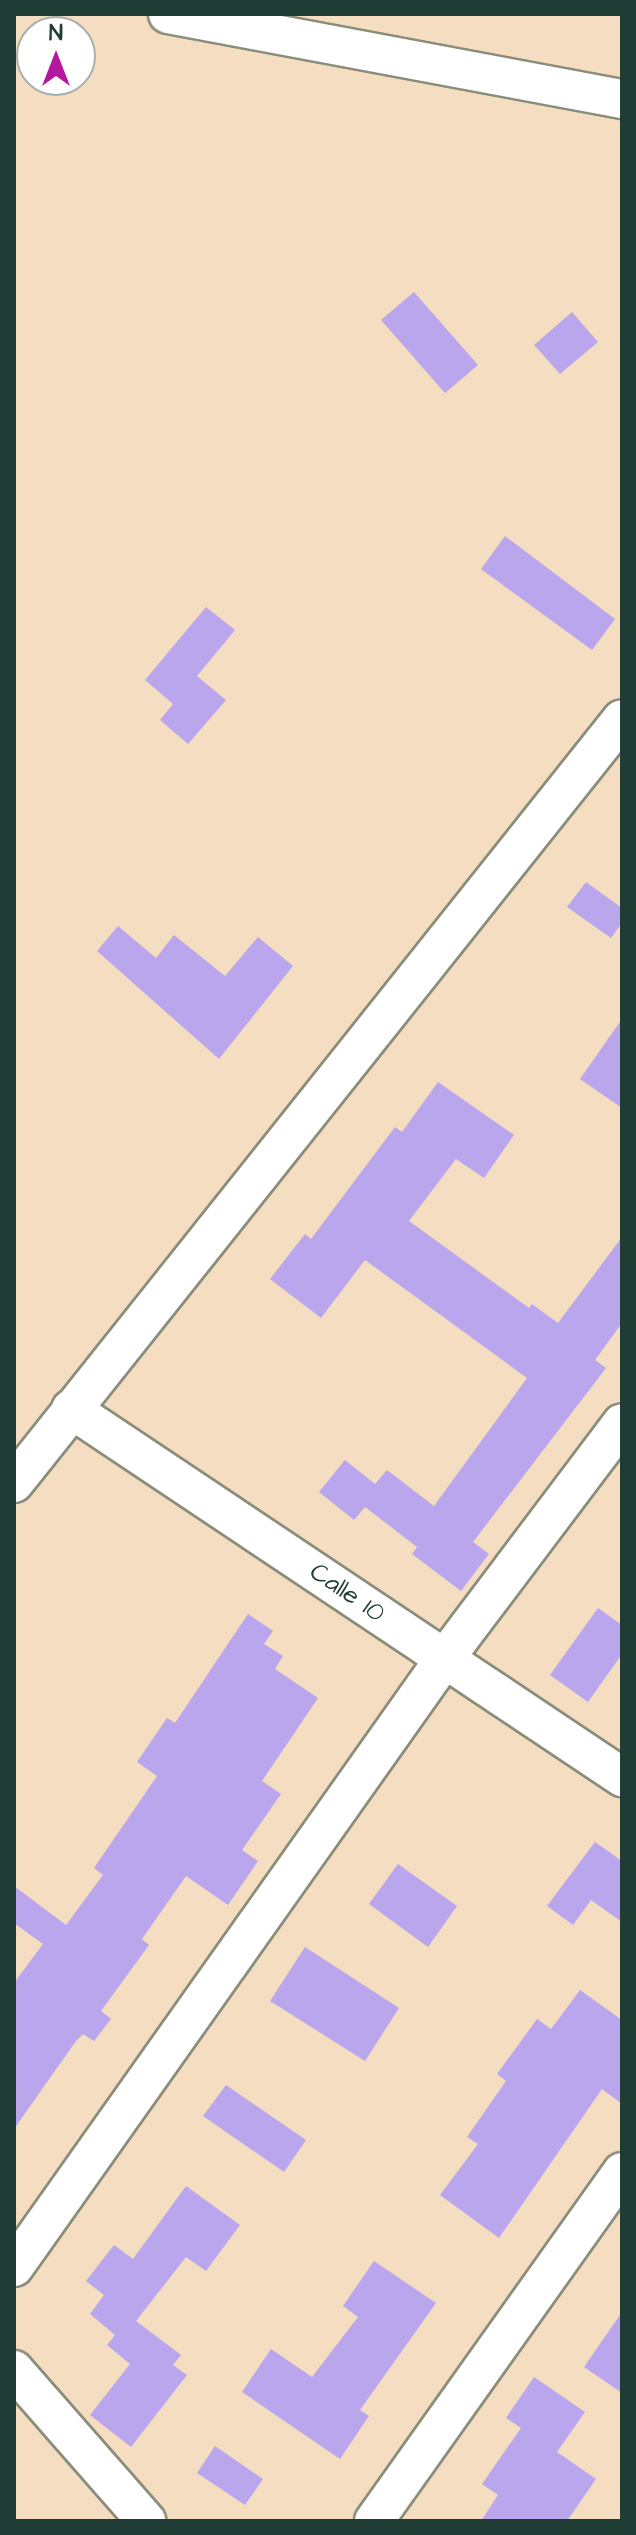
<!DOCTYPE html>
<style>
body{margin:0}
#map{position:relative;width:636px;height:2535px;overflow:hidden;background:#f4ddc0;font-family:"Architects Daughter",sans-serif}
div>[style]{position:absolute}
.building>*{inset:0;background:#b9a6ec}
.roads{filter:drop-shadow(2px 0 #8a8d7a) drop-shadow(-2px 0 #8a8d7a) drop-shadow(0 2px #8a8d7a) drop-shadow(0 -2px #8a8d7a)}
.street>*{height:38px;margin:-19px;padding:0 19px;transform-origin:19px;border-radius:19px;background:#fff}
span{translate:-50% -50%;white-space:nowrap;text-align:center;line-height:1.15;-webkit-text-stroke:6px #fff;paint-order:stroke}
.street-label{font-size:26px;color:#1f3d34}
.frame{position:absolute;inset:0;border:16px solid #1f3d34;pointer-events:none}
.north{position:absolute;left:16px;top:16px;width:80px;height:80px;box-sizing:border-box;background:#fff;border:2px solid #a5b1ae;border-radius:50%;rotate:0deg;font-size:22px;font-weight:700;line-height:32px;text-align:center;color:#1f3d34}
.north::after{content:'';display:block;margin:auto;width:28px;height:36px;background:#b5179e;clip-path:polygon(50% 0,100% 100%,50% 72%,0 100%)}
</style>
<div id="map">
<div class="building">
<i style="clip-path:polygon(414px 292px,478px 365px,445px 393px,381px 320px)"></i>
<i style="clip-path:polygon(572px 312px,598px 342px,560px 374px,534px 345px)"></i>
<i style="clip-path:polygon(505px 536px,615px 619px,592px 650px,481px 569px)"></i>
<i style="clip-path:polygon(206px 607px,235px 630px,197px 676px,226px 700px,188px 744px,160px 720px,173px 704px,145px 680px)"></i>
<i style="clip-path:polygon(586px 882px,622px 908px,622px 923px,611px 938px,567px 907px)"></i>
<i style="clip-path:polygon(118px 926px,156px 958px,174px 935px,225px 976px,258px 937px,293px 966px,219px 1059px,97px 951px)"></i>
<i style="clip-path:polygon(622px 1019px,622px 1108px,580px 1079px)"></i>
<i style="clip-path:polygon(438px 1082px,514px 1135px,484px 1178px,456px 1159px,409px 1221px,529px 1308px,532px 1304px,558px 1323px,622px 1237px,622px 1323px,595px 1360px,606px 1368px,473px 1542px,489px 1554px,461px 1591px,412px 1554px,417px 1547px,365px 1507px,354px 1520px,319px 1492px,345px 1460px,375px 1484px,387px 1470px,434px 1506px,527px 1378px,365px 1260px,321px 1318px,270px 1279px,305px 1234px,311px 1239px,395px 1127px,402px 1132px)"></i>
<i style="clip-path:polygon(598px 1608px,622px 1625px,622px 1654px,588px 1702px,550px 1675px)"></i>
<i style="clip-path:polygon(248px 1614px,273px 1631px,264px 1644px,283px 1656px,275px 1669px,318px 1698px,262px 1781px,281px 1794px,242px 1850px,258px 1861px,228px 1905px,186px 1876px,142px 1939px,149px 1945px,101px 2011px,111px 2019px,94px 2041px,83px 2034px,76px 2041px,14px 2129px,14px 1983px,43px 1944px,14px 1923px,14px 1886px,66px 1925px,103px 1875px,94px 1868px,157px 1776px,137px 1762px,167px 1718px,175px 1723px)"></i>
<i style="clip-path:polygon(595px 1842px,622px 1861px,622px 1922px,591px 1900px,573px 1925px,547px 1906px)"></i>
<i style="clip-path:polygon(398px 1864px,457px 1906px,428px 1947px,369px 1904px)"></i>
<i style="clip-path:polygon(305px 1947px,399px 2008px,365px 2061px,270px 2001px)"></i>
<i style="clip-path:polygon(580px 1990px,622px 2020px,622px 2104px,602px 2089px,499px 2238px,440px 2195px,478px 2144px,467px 2137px,506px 2081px,497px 2074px,537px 2019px,551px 2029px)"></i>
<i style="clip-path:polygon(226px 2085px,306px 2140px,284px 2172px,203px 2116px)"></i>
<i style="clip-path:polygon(186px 2186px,240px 2225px,206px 2271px,186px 2257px,136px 2321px,181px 2355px,173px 2365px,187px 2375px,131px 2447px,90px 2415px,130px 2364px,107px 2345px,115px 2335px,90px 2314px,104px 2295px,86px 2281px,114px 2245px,133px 2259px)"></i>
<i style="clip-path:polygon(374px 2261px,436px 2303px,360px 2410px,369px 2416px,340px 2459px,242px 2392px,271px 2349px,312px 2377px,358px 2317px,343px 2306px)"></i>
<i style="clip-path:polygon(622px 2312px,622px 2393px,584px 2367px)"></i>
<i style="clip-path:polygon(534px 2377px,585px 2412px,557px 2452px,596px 2479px,567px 2521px,481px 2521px,498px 2495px,482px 2484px,521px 2428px,506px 2418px)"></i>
<i style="clip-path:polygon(215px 2446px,263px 2479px,245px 2505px,197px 2473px)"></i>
</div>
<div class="roads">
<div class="street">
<i style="left:168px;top:14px;width:462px;rotate:10.6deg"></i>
<i style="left:71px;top:1409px;width:663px;rotate:33.74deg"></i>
<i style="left:14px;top:1483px;width:976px;rotate:-51.49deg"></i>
<i style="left:14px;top:2267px;width:746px;rotate:-54.71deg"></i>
<i style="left:445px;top:1658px;width:294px;rotate:-53deg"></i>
<i style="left:14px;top:2370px;width:201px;rotate:48.8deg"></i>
<i style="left:374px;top:2521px;width:428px;rotate:-54.6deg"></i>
</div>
</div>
<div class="street-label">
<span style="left:347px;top:1593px;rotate:34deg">Calle 10</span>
</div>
<div class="frame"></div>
<div class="north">N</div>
</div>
